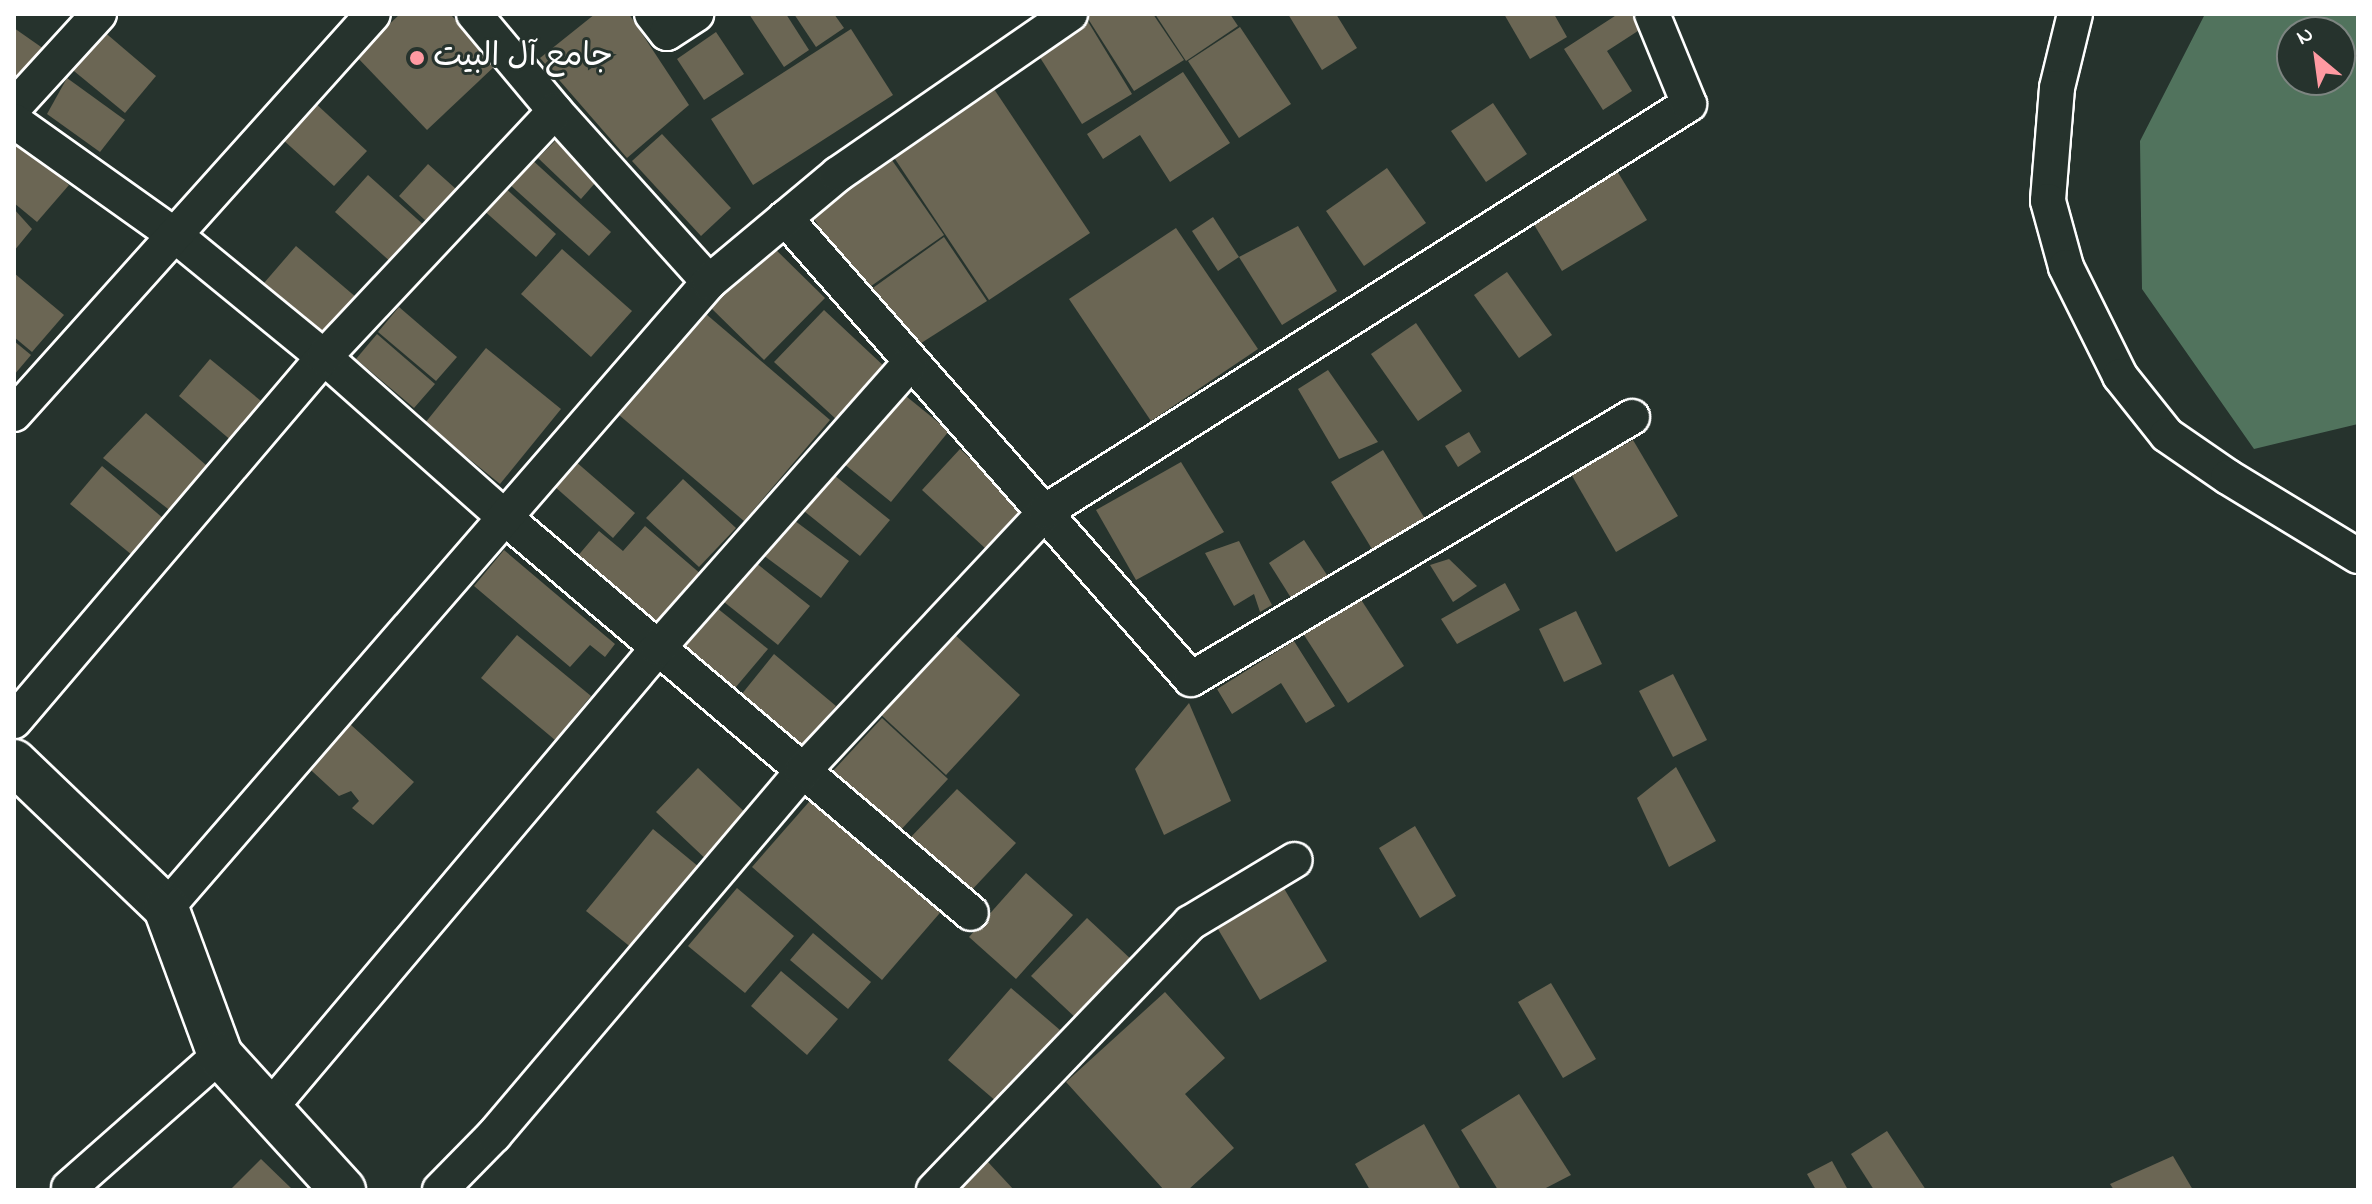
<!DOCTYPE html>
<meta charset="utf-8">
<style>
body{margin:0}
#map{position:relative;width:2372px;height:1204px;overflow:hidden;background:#26332d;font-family:"Indie Flower","Playpen Sans Arabic",sans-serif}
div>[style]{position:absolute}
.green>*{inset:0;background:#51735d}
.building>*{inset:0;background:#6b6654}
.roads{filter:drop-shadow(2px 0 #fff) drop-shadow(-2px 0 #fff) drop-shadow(0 2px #fff) drop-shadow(0 -2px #fff)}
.minor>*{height:34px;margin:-17px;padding:0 17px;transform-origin:17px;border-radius:17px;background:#26332d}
.tertiary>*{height:44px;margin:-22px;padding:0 22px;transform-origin:22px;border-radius:22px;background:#26332d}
.dots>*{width:22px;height:22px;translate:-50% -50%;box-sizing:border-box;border:4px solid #26332d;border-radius:50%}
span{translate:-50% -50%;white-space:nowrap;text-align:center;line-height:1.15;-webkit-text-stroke:6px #26332d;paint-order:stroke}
.poi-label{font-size:32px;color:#fff}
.left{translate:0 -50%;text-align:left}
.frame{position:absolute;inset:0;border:16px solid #fff;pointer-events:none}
.north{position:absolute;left:2276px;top:16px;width:80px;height:80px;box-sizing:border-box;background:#26332d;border:2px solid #7d8581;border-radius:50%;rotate:331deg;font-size:22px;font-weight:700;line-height:32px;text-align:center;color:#fff}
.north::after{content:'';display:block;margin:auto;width:28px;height:36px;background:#ff9aa2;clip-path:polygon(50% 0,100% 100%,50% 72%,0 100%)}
</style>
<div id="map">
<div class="green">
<i style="clip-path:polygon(evenodd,2205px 14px,2358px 14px,2358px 424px,2254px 449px,2142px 289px,2140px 141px,2205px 14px,2292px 32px,2340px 32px,2340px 80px,2292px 80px,2292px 32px)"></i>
</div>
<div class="building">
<i style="clip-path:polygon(400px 14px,450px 14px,497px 64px,427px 130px,356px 56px)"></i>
<i style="clip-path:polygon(595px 14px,629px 14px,689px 105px,627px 158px,540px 58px)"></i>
<i style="clip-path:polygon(749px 14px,786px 14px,809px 50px,784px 67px)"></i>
<i style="clip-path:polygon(794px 14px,834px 14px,844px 28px,816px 47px)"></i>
<i style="clip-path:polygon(1085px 14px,1153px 14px,1184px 60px,1134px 91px)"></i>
<i style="clip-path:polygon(1155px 14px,1230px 14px,1238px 26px,1186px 61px)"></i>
<i style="clip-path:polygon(1288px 14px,1336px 14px,1357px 48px,1322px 70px)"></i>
<i style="clip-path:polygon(1504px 14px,1554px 14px,1567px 37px,1530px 59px)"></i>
<i style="clip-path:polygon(1618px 14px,1631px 14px,1641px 29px,1607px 51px,1632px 91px,1603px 110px,1564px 49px)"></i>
<i style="clip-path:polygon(1084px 15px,1132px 94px,1082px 124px,1034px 48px)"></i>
<i style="clip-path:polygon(95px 24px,156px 76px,125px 113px,63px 62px)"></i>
<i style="clip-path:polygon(1240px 27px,1291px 104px,1239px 138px,1188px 61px)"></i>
<i style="clip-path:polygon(14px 28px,44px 49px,14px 79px)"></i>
<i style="clip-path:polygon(851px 29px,893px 95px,753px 185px,711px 119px)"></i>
<i style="clip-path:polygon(716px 32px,744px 74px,704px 100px,677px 59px)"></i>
<i style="clip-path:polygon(1183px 72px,1230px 143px,1170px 182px,1140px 135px,1103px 159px,1087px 134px)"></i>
<i style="clip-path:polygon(67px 78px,125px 120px,100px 152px,47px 114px)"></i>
<i style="clip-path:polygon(990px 83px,1090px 233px,989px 300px,889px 150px)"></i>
<i style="clip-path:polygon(314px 102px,367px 151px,334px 186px,281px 138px)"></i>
<i style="clip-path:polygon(1493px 103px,1527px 154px,1486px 182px,1451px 131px)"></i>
<i style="clip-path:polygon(662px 134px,731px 208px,701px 236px,632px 161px)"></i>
<i style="clip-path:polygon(14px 139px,69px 185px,37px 222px,14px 203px)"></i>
<i style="clip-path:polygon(557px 139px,596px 182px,581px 199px,538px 158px)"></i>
<i style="clip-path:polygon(887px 153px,944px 235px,864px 291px,807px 209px)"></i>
<i style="clip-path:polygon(529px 157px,611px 232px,589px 256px,507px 182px)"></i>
<i style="clip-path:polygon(428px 164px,456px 189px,427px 222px,399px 196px)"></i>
<i style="clip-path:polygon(1614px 166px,1647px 220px,1562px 271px,1530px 218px)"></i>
<i style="clip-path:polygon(1387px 168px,1426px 223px,1364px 266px,1326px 211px)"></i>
<i style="clip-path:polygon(368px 175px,426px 227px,393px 264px,335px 212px)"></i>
<i style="clip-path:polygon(502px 185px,556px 234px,536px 257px,481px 208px)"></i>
<i style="clip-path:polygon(14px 209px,32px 229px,14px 251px)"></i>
<i style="clip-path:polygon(1213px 217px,1239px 257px,1218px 271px,1192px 231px)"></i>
<i style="clip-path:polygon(1298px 226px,1337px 291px,1282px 325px,1239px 257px)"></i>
<i style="clip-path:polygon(1176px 228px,1258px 349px,1151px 421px,1069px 299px)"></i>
<i style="clip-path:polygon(944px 237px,987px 301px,915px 347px,870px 290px)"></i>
<i style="clip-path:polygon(768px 242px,825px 298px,764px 360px,707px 304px)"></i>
<i style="clip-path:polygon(296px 246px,357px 298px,326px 335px,264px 283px)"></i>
<i style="clip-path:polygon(562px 249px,632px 311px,591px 357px,521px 294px)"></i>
<i style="clip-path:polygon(1507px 272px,1552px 335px,1519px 358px,1474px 295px)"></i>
<i style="clip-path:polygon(14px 273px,64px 315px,32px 352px,14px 337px)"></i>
<i style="clip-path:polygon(399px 307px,457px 357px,436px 381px,378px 332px)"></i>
<i style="clip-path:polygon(824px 310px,886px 368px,837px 420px,774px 362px)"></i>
<i style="clip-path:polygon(706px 314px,830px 420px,744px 521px,619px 415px)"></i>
<i style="clip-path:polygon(1416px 323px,1462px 391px,1418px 421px,1371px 354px)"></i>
<i style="clip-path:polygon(377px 334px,435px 384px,414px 408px,356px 359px)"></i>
<i style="clip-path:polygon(14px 341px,31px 355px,14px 375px)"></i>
<i style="clip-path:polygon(486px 348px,561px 409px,500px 484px,425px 423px)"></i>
<i style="clip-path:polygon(210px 359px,272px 410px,240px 448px,179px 396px)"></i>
<i style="clip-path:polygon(1328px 370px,1378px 442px,1339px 459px,1298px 389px)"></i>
<i style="clip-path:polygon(896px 388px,949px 431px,891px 502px,838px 459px)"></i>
<i style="clip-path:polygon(146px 413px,214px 472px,177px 516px,103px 458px)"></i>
<i style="clip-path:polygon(1469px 432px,1481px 452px,1458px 467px,1445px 446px)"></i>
<i style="clip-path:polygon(1633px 440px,1678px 516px,1616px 552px,1571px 474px)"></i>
<i style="clip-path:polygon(960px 449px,1024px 508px,986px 549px,922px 490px)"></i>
<i style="clip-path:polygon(1383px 450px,1427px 522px,1375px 554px,1331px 482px)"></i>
<i style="clip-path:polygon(575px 461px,635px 513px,613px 538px,554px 486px)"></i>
<i style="clip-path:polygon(1181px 462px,1224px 532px,1136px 580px,1096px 510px)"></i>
<i style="clip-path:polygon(102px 466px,164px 519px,132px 555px,70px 504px)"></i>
<i style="clip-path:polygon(824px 467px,890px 520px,860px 556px,794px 503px)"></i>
<i style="clip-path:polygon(683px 479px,736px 528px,699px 567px,646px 518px)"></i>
<i style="clip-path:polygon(787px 515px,849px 561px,821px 598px,759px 552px)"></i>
<i style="clip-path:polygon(645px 526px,702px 575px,656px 627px,576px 558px,599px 531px,623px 551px)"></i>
<i style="clip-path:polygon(1304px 540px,1329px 578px,1293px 601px,1269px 563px)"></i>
<i style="clip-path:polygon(1239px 541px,1272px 605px,1260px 612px,1254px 594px,1234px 606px,1205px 553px)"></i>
<i style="clip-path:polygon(504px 550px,615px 644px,605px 657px,590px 645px,570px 667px,474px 586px)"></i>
<i style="clip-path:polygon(751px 559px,810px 606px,778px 645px,719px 598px)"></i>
<i style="clip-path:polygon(1449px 559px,1477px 586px,1453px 602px,1430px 565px)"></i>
<i style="clip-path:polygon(1505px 583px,1520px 610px,1457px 644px,1441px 619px)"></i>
<i style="clip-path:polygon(1360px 598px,1404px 666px,1348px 703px,1304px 635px)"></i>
<i style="clip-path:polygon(712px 604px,768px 649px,730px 694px,675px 649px)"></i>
<i style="clip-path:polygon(1576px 611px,1602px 664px,1564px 682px,1539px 629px)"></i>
<i style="clip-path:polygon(952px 632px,1020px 695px,946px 775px,878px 712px)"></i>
<i style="clip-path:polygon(517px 635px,591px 696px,555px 740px,481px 678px)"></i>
<i style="clip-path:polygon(1294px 641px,1335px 706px,1306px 723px,1281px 683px,1232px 714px,1217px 689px)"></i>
<i style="clip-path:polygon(774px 654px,836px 706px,802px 746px,741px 695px)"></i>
<i style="clip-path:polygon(1673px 674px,1707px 740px,1673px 757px,1639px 691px)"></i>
<i style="clip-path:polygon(1189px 703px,1231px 801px,1164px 835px,1135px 769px)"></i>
<i style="clip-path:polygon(340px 715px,414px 782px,373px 825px,352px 808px,359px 801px,351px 791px,339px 796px,300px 760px)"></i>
<i style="clip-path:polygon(882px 718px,948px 779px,898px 833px,832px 772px)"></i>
<i style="clip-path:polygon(1676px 767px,1716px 841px,1669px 867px,1637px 798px)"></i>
<i style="clip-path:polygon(698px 768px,752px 819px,710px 863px,656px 812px)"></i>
<i style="clip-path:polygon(957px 789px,1016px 843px,968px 894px,909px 839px)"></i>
<i style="clip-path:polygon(815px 795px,945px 907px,882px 980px,752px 867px)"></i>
<i style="clip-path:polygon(1415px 826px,1456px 896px,1420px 918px,1379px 848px)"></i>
<i style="clip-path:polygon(653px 829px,705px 872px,638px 953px,586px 911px)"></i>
<i style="clip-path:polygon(1026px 873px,1073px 915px,1016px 979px,969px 937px)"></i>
<i style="clip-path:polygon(1282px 885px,1327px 961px,1260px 1000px,1215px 924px)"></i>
<i style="clip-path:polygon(737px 888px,794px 936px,745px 993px,688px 946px)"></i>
<i style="clip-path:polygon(1087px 918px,1134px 962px,1078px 1020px,1031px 976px)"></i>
<i style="clip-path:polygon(813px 933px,871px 982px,848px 1009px,790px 960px)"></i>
<i style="clip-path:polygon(781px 971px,838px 1019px,807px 1055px,751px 1006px)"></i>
<i style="clip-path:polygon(1551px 983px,1596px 1059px,1563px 1078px,1518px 1002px)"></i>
<i style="clip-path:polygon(1011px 988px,1060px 1030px,997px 1102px,948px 1060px)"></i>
<i style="clip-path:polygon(1165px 992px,1225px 1058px,1185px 1094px,1234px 1148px,1188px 1190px,1164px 1190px,1066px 1082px)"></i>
<i style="clip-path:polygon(1519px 1094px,1571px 1175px,1542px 1190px,1498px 1190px,1461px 1130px)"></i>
<i style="clip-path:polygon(1424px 1124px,1461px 1190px,1370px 1190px,1355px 1164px)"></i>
<i style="clip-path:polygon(1887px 1131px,1926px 1190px,1874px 1190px,1851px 1154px)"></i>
<i style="clip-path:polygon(2173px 1156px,2193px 1190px,2114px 1190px,2110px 1184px)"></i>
<i style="clip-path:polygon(261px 1159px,293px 1190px,230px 1190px)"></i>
<i style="clip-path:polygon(1832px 1161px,1848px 1190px,1816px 1190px,1807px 1174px)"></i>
<i style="clip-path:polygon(988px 1162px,1014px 1190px,958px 1190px)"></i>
</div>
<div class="roads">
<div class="minor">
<i style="left:474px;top:14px;width:126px;rotate:50.1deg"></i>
<i style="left:555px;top:111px;width:230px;rotate:48deg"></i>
<i style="left:652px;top:14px;width:24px;rotate:52deg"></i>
<i style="left:667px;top:33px;width:35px;rotate:-33deg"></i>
<i style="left:2075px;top:14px;width:76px;rotate:103.7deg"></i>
<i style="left:2057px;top:88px;width:113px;rotate:94.6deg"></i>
<i style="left:2048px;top:201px;width:68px;rotate:74.7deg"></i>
<i style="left:2066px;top:267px;width:122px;rotate:63.6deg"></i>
<i style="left:2120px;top:376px;width:75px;rotate:51.5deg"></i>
<i style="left:2167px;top:435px;width:74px;rotate:34.5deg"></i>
<i style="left:2228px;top:477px;width:152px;rotate:31.3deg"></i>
<i style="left:14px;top:107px;width:126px;rotate:-47.6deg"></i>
<i style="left:14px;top:121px;width:199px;rotate:35.4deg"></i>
<i style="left:176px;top:236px;width:191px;rotate:39.3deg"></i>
<i style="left:324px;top:357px;width:241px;rotate:41.6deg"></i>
<i style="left:504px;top:517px;width:612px;rotate:40.3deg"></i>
<i style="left:785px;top:218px;width:614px;rotate:48.63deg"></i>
<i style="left:1191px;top:679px;width:513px;rotate:-30.71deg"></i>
<i style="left:14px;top:414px;width:537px;rotate:-48.09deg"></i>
<i style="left:14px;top:721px;width:478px;rotate:-49.6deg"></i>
<i style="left:324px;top:357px;width:337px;rotate:-46.8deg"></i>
<i style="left:166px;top:908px;width:829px;rotate:-49.06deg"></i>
<i style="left:709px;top:282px;width:168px;rotate:-39.9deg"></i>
<i style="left:838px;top:174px;width:282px;rotate:-34.6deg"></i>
<i style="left:269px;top:1109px;width:603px;rotate:-49.84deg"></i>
<i style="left:658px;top:648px;width:380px;rotate:-48.5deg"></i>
<i style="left:69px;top:1188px;width:201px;rotate:-41.4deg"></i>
<i style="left:440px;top:1190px;width:77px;rotate:-45.5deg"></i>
<i style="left:494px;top:1135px;width:477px;rotate:-49.7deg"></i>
<i style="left:803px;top:771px;width:356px;rotate:-46.9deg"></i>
<i style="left:1046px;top:511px;width:761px;rotate:-32.33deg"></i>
<i style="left:1689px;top:104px;width:97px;rotate:-112.3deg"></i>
<i style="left:934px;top:1190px;width:370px;rotate:-46.2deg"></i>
<i style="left:1190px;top:923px;width:122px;rotate:-31deg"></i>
</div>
<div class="tertiary">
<i style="left:14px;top:762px;width:211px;rotate:43.8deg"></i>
<i style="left:166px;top:908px;width:157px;rotate:69.8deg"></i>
<i style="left:220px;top:1055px;width:183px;rotate:47.7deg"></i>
</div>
</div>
<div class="dots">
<i style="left:417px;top:58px;background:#ff9aa2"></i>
</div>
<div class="poi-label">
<span class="left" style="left:433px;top:58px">جامع آل البيت</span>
</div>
<div class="frame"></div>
<div class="north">N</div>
</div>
